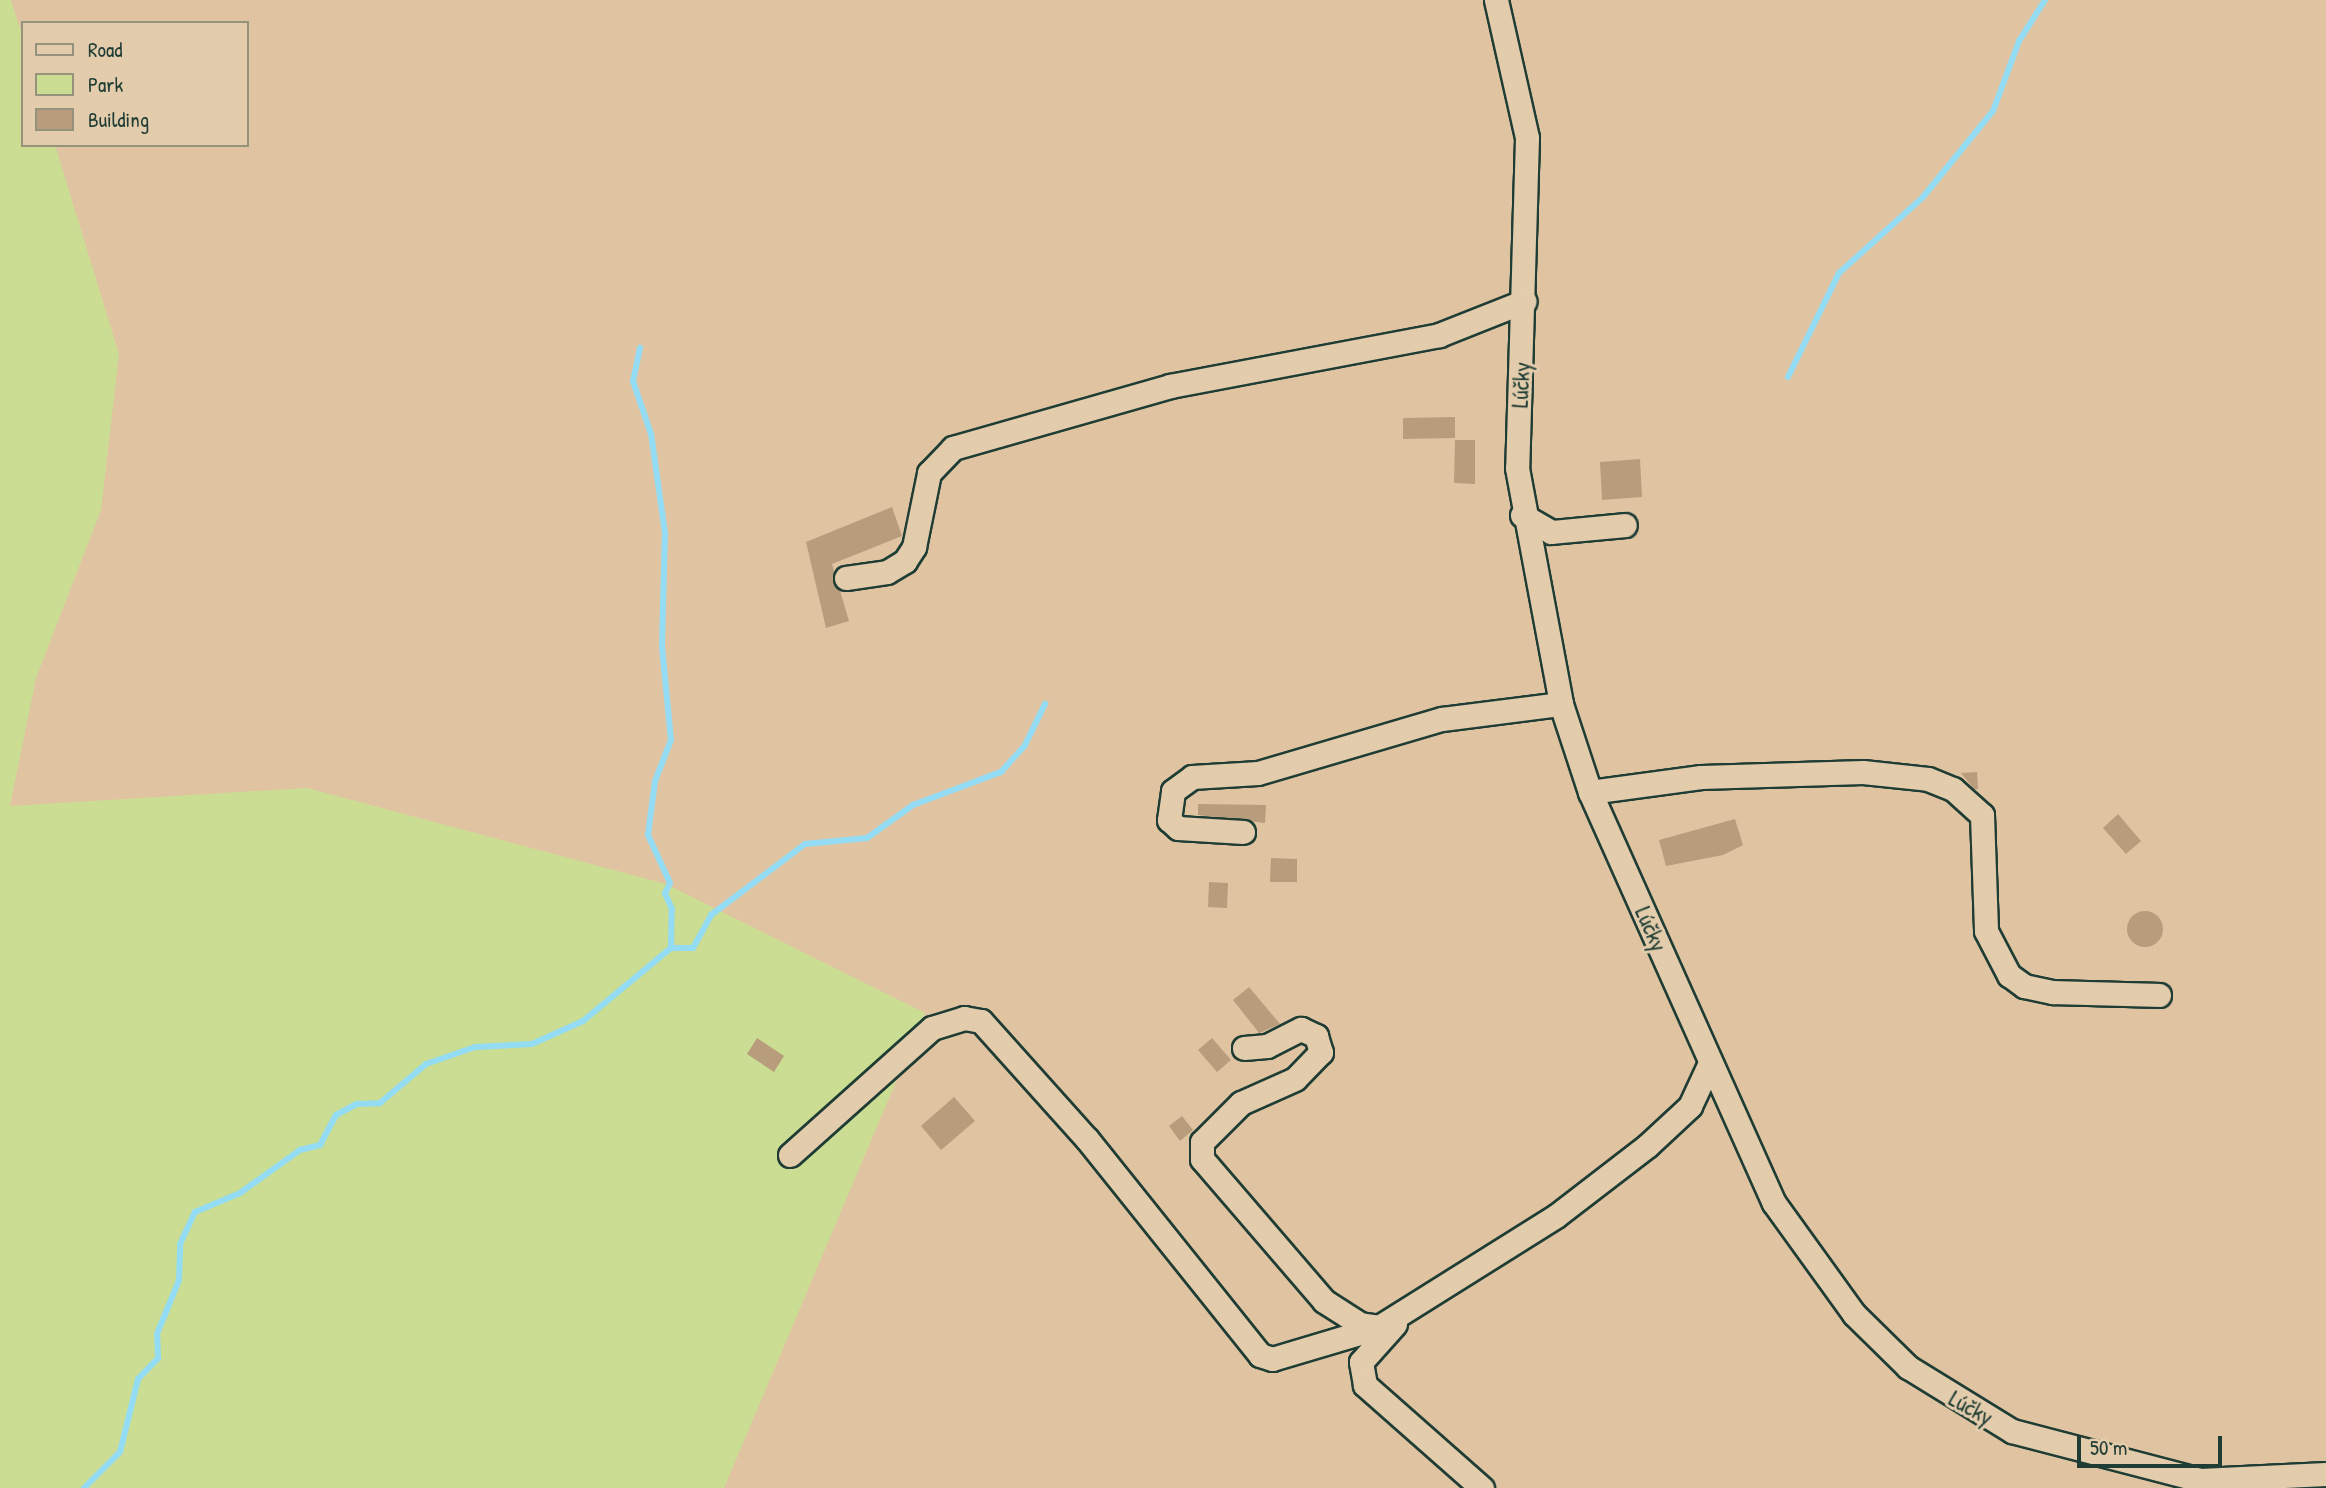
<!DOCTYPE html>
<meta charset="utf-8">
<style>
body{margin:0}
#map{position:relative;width:2326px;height:1488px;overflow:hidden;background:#e0c4a2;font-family:"Patrick Hand",sans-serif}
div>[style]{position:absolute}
.green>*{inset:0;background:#cadd92}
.stream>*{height:6px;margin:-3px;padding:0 3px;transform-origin:3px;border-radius:3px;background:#93dcf4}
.building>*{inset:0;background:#b79d7b}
.round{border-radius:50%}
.roads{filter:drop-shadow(2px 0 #1f3d34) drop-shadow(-2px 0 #1f3d34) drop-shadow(0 2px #1f3d34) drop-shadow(0 -2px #1f3d34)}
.minor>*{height:23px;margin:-11.5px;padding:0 11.5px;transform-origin:11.5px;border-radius:11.5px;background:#e3ccac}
span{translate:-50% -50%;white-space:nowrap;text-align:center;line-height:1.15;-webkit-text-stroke:6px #e3ccac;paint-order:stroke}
.street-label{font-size:23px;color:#1f3d34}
.legend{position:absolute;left:21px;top:21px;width:228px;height:126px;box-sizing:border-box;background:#e3ccac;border:2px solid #95937c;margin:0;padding:9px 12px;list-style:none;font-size:21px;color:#1f3d34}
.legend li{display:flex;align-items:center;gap:14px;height:35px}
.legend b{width:35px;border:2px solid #95937c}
.scale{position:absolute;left:2077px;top:1436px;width:145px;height:32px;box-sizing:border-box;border:4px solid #1f3d34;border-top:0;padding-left:9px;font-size:21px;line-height:24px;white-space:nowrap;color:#1f3d34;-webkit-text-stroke:5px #e3ccac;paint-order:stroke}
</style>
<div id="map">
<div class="green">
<i style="clip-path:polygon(0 0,11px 0,23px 38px,23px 145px,55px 145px,119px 354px,101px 510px,36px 678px,10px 806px,307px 788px,666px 884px,925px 1013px,724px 1488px,0 1488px)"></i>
</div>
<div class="stream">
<i style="left:1788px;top:377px;width:116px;rotate:-63.9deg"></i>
<i style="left:1839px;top:273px;width:113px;rotate:-42.1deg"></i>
<i style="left:1923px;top:197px;width:111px;rotate:-50.9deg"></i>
<i style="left:1993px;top:111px;width:75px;rotate:-69.6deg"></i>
<i style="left:2019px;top:41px;width:49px;rotate:-57.6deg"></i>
<i style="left:671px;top:948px;width:22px"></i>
<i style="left:693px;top:948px;width:38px;rotate:-61deg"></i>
<i style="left:711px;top:915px;width:118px;rotate:-37.1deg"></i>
<i style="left:805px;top:844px;width:62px;rotate:-5.5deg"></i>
<i style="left:867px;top:838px;width:57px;rotate:-35.7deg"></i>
<i style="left:913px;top:805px;width:94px;rotate:-20.6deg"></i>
<i style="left:1001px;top:772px;width:36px;rotate:-48deg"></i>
<i style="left:1025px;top:745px;width:46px;rotate:-64deg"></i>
<i style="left:84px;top:1488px;width:51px;rotate:-45deg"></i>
<i style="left:120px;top:1452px;width:75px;rotate:-76.1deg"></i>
<i style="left:138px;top:1379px;width:29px;rotate:-46deg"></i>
<i style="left:158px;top:1358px;width:24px;rotate:-92deg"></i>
<i style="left:157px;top:1334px;width:58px;rotate:-67.8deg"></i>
<i style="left:179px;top:1280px;width:36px;rotate:-88deg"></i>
<i style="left:180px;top:1244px;width:35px;rotate:-65deg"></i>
<i style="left:195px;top:1212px;width:49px;rotate:-22.9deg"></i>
<i style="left:240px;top:1193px;width:74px;rotate:-35.6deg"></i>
<i style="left:300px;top:1150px;width:21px;rotate:-14deg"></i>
<i style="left:320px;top:1145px;width:34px;rotate:-62deg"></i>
<i style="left:336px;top:1115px;width:24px;rotate:-28deg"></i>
<i style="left:357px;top:1104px;width:23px;rotate:-2deg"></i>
<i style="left:380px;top:1103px;width:60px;rotate:-40.3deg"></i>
<i style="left:426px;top:1064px;width:52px;rotate:-19.1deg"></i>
<i style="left:475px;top:1047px;width:57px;rotate:-3deg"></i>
<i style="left:532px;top:1044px;width:56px;rotate:-24.3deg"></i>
<i style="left:583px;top:1021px;width:114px;rotate:-39.7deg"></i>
<i style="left:671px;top:948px;width:39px;rotate:-89deg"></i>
<i style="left:672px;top:909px;width:17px;rotate:-114deg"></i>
<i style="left:665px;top:893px;width:11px;rotate:-63deg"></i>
<i style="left:670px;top:883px;width:53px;rotate:-114.6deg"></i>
<i style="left:648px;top:835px;width:54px;rotate:-82.6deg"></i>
<i style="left:655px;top:781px;width:44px;rotate:-68.7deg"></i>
<i style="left:671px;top:740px;width:94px;rotate:-95.5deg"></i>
<i style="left:662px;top:646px;width:113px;rotate:-88.5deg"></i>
<i style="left:665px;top:533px;width:100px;rotate:-98deg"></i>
<i style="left:651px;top:434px;width:56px;rotate:-108.8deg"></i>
<i style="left:633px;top:381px;width:34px;rotate:-78deg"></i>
</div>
<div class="building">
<i style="clip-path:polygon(1455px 417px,1455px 438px,1403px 439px,1403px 418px)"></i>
<i style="clip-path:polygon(1455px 440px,1475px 440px,1475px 484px,1454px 483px)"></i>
<i style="clip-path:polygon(1640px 459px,1642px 497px,1602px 500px,1600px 462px)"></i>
<i style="clip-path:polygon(892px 507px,902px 536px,832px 564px,849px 621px,826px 628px,806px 542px)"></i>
<i style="clip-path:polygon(1977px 772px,1978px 789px,1974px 789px,1961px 773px)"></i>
<i style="clip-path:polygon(1198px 804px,1266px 805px,1265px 823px,1198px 815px)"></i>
<i style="clip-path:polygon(2118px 814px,2141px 841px,2126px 854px,2103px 828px)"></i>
<i style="clip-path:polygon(1735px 819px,1743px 845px,1723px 855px,1666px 866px,1659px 840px)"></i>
<i style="clip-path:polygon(1271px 858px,1297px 859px,1297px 882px,1270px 882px)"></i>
<i style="clip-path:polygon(1209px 882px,1228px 883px,1227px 908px,1208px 907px)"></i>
<i class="round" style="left:2127px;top:911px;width:36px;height:36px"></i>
<i style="clip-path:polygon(1249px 987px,1280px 1024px,1259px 1033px,1233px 1000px)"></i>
<i style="clip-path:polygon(757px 1038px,784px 1056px,774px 1072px,747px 1054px)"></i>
<i style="clip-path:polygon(1212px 1038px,1231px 1060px,1217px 1072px,1198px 1050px)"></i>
<i style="clip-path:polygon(954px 1097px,975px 1121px,941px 1150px,921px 1126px)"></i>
<i style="clip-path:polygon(1182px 1116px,1193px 1130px,1180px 1141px,1169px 1126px)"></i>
</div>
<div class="roads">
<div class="minor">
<i style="left:1496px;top:0;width:141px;rotate:77.3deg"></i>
<i style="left:1527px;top:138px;width:330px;rotate:91.7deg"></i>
<i style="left:1517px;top:468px;width:240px;rotate:79.4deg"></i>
<i style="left:1561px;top:704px;width:93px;rotate:71.8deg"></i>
<i style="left:1590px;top:792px;width:450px;rotate:65.9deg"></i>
<i style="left:1774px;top:1203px;width:137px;rotate:54.2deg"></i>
<i style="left:1854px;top:1314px;width:76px;rotate:44.5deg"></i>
<i style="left:1908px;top:1367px;width:122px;rotate:31.6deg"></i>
<i style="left:2012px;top:1431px;width:194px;rotate:14.6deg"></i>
<i style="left:2200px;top:1480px;width:126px;rotate:-2.7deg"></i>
<i style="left:1522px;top:515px;width:34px;rotate:30deg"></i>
<i style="left:1551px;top:532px;width:74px;rotate:-5.4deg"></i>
<i style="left:846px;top:578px;width:41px;rotate:-8.3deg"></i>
<i style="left:887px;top:572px;width:21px;rotate:-31deg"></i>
<i style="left:905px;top:561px;width:17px;rotate:-57deg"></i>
<i style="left:914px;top:547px;width:76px;rotate:-78.5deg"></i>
<i style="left:929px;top:473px;width:35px;rotate:-46deg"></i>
<i style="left:953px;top:448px;width:226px;rotate:-15.9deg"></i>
<i style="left:1170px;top:386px;width:274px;rotate:-10.7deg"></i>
<i style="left:1439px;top:335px;width:92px;rotate:-21.6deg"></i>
<i style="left:1590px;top:792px;width:112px;rotate:-7.7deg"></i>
<i style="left:1701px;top:777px;width:162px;rotate:-1.8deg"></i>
<i style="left:1863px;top:772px;width:65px;rotate:6.1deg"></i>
<i style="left:1928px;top:779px;width:27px;rotate:22deg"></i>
<i style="left:1953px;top:789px;width:39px;rotate:42deg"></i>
<i style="left:1982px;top:815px;width:116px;rotate:88deg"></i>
<i style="left:1986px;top:931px;width:50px;rotate:62.4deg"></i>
<i style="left:2009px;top:975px;width:19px;rotate:36deg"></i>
<i style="left:2024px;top:986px;width:30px;rotate:12deg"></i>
<i style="left:2053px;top:992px;width:106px;rotate:1.6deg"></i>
<i style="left:1243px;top:832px;width:65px;rotate:-176.5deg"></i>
<i style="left:1178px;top:828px;width:12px;rotate:-138deg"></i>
<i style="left:1169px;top:820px;width:29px;rotate:-82deg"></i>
<i style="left:1173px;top:791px;width:24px;rotate:-36deg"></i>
<i style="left:1192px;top:777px;width:66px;rotate:-3.5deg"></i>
<i style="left:1258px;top:773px;width:192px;rotate:-16.4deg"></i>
<i style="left:1442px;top:719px;width:120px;rotate:-7.2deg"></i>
<i style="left:1244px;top:1048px;width:23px;rotate:-5deg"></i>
<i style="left:1267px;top:1046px;width:38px;rotate:-27deg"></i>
<i style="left:1301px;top:1029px;width:17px;rotate:25deg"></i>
<i style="left:1316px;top:1036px;width:17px;rotate:73deg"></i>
<i style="left:1321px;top:1052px;width:37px;rotate:134deg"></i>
<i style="left:1295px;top:1079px;width:59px;rotate:156deg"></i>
<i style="left:1241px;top:1103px;width:55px;rotate:135deg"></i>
<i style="left:1202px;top:1142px;width:17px;rotate:90deg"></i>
<i style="left:1202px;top:1159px;width:187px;rotate:49.3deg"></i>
<i style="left:1324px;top:1301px;width:43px;rotate:32.6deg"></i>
<i style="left:1360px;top:1324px;width:19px;rotate:9deg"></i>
<i style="left:1379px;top:1327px;width:209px;rotate:-32.1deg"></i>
<i style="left:1556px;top:1216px;width:115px;rotate:-37.6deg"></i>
<i style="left:1647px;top:1146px;width:59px;rotate:-42.9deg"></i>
<i style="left:1690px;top:1106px;width:47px;rotate:-65.1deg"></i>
<i style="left:790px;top:1155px;width:191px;rotate:-41.8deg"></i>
<i style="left:932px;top:1028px;width:34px;rotate:-17deg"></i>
<i style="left:964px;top:1018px;width:17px;rotate:10deg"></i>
<i style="left:981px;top:1021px;width:159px;rotate:48.1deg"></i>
<i style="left:1087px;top:1139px;width:277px;rotate:51.3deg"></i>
<i style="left:1260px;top:1355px;width:13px;rotate:18deg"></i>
<i style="left:1272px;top:1359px;width:109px;rotate:-16.6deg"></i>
<i style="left:1395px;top:1324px;width:51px;rotate:131.8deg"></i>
<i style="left:1361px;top:1362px;width:23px;rotate:80deg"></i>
<i style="left:1365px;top:1385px;width:156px;rotate:41.4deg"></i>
</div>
</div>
<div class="street-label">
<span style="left:1521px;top:385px;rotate:-87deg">Lúčky</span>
<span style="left:1651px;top:929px;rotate:66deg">Lúčky</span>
<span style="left:1971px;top:1408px;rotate:29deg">Lúčky</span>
</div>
<ul class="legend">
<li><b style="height:9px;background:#e3ccac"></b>Road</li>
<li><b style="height:19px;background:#cadd92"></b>Park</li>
<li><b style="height:19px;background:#b79d7b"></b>Building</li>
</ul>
<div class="scale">50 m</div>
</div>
